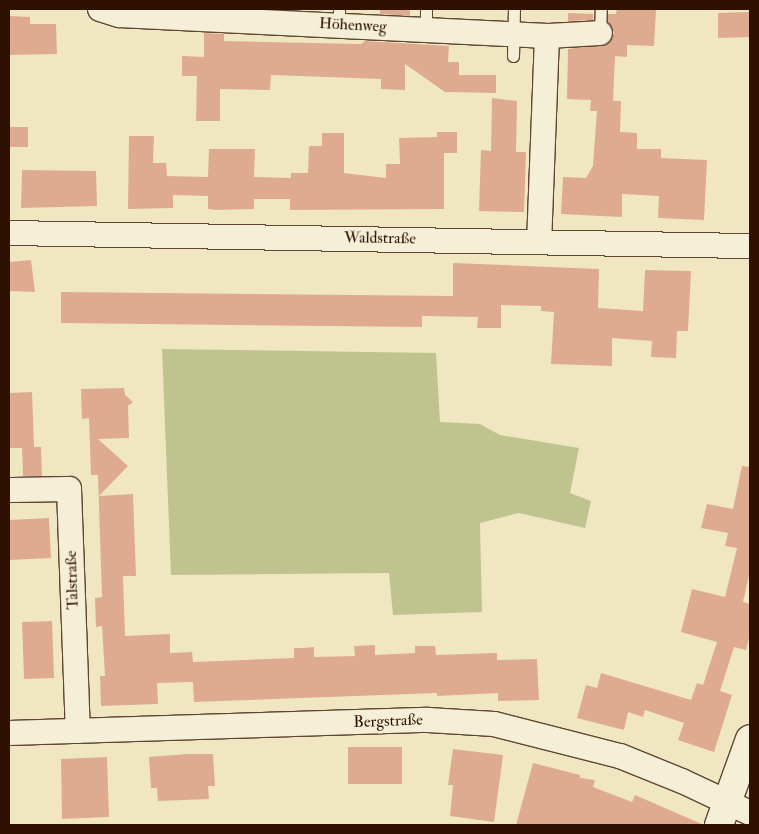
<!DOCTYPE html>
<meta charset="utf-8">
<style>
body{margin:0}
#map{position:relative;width:759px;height:834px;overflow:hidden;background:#f0e7c2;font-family:"IM FELL Double Pica",serif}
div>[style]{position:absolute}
.green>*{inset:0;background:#bfc48f}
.building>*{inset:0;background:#deab90}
.roads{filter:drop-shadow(1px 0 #5e4630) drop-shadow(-1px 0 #5e4630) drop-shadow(0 1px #5e4630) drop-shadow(0 -1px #5e4630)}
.lane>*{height:11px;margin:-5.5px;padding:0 5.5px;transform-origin:5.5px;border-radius:5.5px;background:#f5efd7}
.street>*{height:24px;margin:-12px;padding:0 12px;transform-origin:12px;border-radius:12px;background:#f5efd7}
.secondary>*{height:28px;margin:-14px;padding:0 14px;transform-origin:14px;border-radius:14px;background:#f5efd7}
span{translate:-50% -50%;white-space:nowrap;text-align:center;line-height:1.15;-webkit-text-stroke:5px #f5efd7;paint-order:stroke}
.street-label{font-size:16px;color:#2e1100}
.frame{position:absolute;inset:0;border:10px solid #2e1100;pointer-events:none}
</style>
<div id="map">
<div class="green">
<i style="clip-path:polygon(162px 349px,436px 353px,440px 422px,480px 424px,500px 435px,579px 448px,570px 493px,591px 501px,585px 528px,519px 513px,480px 523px,482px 612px,393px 615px,389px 573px,171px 575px)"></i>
</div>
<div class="building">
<i style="clip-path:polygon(380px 9px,410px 9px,410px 16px,380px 14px)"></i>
<i style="clip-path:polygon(617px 9px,656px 9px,654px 46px,627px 45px,627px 57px,615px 56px,613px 101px,621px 101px,620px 132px,637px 133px,637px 149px,661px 149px,661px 158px,707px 160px,704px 220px,658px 218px,659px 196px,622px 194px,622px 217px,561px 214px,563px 177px,586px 178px,593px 166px,597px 111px,590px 111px,591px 100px,567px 99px,568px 49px,608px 44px,614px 33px,608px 22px,608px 14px,616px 14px)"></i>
<i style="clip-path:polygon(750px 12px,750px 37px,718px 38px,718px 13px)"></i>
<i style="clip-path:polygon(568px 13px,593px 14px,593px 20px,568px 21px)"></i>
<i style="clip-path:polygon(9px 16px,30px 17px,30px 24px,56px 24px,57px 54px,9px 55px)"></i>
<i style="clip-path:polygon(204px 33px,224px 34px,224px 41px,361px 44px,365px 41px,449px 46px,448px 62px,459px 62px,459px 75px,496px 75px,496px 93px,445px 92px,405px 64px,405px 90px,381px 89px,381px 79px,271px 75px,270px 90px,220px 89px,220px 121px,196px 121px,197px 76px,182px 76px,182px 56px,204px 57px)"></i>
<i style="clip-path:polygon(492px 98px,517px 101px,516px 152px,526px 152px,524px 212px,479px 211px,481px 150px,491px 151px)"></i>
<i style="clip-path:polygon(9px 127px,28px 127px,28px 147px,9px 147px)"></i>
<i style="clip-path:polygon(437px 132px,457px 132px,457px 153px,444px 153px,444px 209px,290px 210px,290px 199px,254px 199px,254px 209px,216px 210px,208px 209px,208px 196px,173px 195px,173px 208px,128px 209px,129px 136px,154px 136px,153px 163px,166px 163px,167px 176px,208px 177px,209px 149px,255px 149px,254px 177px,291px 178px,291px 173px,308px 173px,309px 146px,322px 146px,322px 133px,344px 133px,344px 173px,386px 178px,386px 164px,400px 164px,399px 138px,437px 137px)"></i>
<i style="clip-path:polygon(22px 170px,96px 171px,97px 206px,21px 208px)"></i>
<i style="clip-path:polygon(31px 260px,35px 292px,9px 291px,9px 262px)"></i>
<i style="clip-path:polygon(453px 263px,599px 269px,598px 308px,643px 311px,645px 270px,691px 271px,688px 331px,677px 331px,676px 358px,651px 357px,652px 341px,612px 338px,612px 366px,551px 364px,554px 312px,541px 311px,541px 306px,501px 305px,501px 328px,477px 328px,478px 317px,422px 316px,422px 327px,61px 323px,61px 292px,453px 296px)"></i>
<i style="clip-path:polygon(124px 388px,125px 395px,133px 402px,128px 406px,129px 438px,98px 439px,128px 466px,99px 496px,133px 494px,136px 576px,123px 576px,125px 636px,170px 634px,170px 653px,192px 652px,193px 662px,294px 658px,294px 648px,303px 648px,314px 647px,314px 657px,355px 656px,354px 646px,375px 645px,375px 655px,415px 653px,415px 646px,435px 646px,436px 655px,497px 653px,497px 660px,537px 659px,539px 700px,498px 701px,498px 693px,437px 696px,437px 693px,194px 702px,193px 682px,157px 683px,158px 704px,101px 706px,100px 676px,105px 676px,102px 626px,96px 627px,95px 598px,102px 597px,98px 475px,91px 475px,89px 418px,82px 419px,81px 389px)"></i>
<i style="clip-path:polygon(32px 392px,34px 447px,41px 447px,42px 476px,23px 476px,22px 448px,9px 448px,9px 393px)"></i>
<i style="clip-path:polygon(742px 466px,750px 467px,750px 571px,743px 602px,750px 604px,750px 634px,746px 650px,734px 647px,720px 691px,732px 695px,714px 752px,678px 740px,684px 723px,645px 710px,643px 717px,628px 712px,624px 730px,577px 718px,586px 685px,597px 688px,601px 673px,691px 700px,697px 683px,703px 685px,717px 642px,681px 632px,692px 589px,725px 597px,737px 548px,725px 546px,728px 533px,701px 528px,707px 504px,733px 509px)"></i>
<i style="clip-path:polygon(49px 518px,51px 558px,9px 560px,9px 520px)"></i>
<i style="clip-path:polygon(52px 621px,54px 678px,24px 679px,22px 622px)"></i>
<i style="clip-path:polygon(348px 747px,402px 747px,402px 784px,348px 784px)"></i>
<i style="clip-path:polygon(453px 749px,503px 755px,494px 822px,450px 816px,453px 785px,448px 785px)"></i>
<i style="clip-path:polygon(187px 754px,213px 754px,215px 786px,208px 786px,209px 799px,158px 801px,157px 788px,151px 788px,149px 757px)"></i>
<i style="clip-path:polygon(107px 757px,109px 817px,62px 819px,61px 759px)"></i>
<i style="clip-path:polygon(533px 763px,580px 775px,580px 778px,595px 780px,593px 787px,632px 802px,635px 795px,704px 825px,516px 825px)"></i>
</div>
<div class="roads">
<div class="lane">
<i style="left:339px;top:24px;width:15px;rotate:-90deg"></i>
<i style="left:426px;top:28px;width:19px;rotate:-90deg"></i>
<i style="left:600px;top:33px;width:24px;rotate:-88deg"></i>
<i style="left:513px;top:56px;width:47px;rotate:-88.8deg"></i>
</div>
<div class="street">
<i style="left:100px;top:9px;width:20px;rotate:18deg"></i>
<i style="left:119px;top:15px;width:429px;rotate:2.8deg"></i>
<i style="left:547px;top:36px;width:204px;rotate:92.2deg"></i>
<i style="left:547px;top:36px;width:53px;rotate:-3.2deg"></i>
<i style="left:9px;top:233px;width:741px;rotate:1.01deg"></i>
<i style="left:9px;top:490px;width:60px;rotate:-1deg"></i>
<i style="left:69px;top:489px;width:242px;rotate:87.9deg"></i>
<i style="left:9px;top:733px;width:419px;rotate:-1.8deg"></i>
<i style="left:428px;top:720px;width:66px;rotate:3.5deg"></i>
<i style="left:494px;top:724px;width:130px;rotate:14.3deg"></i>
<i style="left:620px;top:756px;width:67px;rotate:22deg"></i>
<i style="left:682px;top:781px;width:75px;rotate:25.2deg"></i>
</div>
<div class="secondary">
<i style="left:719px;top:825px;width:91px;rotate:-70.2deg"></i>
</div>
</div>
<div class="street-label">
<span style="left:353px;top:25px;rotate:3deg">Höhenweg</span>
<span style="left:380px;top:238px;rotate:1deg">Waldstraße</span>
<span style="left:72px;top:580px;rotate:-92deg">Talstraße</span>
<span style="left:388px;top:721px;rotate:-2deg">Bergstraße</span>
</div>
<div class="frame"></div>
</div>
